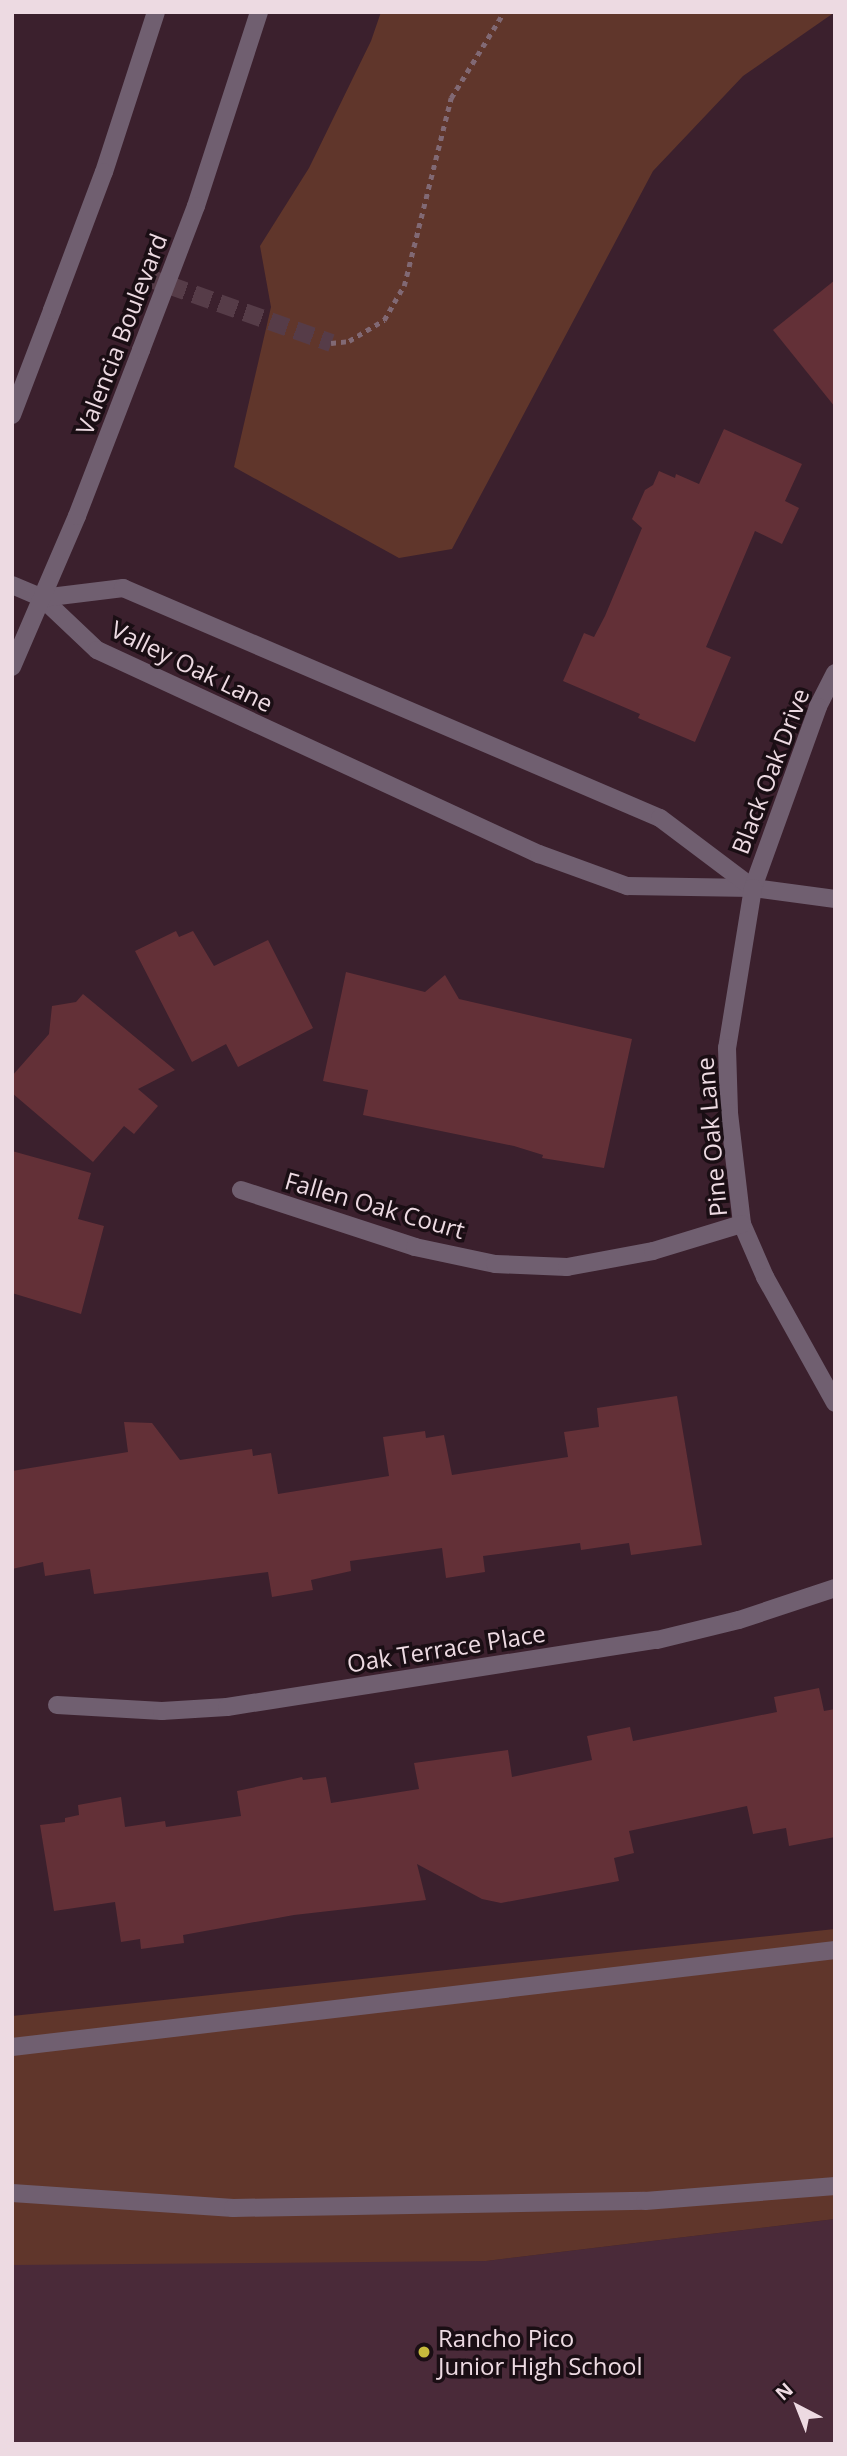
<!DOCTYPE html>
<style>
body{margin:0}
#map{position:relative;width:847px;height:2456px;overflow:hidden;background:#3b202d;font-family:"Open Sans",sans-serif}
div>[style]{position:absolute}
.built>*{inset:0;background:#4a2a39}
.green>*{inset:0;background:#60362b}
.building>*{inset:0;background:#633037}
.minor-tunnel>*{height:18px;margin-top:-9px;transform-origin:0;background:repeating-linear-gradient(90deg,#563c48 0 18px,transparent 0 27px)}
.path>*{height:4.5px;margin-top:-2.25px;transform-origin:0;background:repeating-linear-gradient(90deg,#816974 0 5px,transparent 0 10px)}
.minor>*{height:18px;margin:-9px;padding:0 9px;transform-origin:9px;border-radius:9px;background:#705f70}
.minor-bridge>*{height:18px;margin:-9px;padding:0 9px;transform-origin:9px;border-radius:9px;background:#705f70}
.dots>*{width:19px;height:19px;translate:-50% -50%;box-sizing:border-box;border:4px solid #1a0e14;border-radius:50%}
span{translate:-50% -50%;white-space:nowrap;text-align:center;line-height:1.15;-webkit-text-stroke:7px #1a0e14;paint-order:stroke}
.street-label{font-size:24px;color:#eddae2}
.poi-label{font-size:24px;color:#eddae2}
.left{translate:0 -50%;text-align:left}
.frame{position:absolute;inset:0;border:14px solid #eddae2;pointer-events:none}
.north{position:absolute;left:763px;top:2372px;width:70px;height:70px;-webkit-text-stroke:5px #1a0e14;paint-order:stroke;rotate:318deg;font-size:19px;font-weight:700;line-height:28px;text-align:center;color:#eddae2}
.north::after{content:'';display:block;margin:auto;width:24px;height:32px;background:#eddae2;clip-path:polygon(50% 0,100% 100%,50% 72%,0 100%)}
</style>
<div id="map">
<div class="built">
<i style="clip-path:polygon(835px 2219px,835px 2444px,12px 2444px,12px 2261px,486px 2261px)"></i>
</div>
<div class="green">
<i style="clip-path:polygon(381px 12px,835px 12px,743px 76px,653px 171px,452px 549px,399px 558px,234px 467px,271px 307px,260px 246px,309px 168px,371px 41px)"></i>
<i style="clip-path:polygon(835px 1929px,835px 2219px,486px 2261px,12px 2265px,12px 2016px)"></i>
</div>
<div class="building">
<i style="clip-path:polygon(835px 280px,835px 407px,773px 330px)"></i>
<i style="clip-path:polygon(724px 429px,802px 464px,785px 501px,799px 508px,782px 544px,755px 531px,706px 647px,731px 657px,695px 742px,638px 718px,640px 714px,563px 681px,584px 633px,594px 637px,605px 616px,642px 528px,632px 519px,645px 490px,653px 485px,659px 471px,675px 478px,676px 474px,699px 484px)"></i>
<i style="clip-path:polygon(176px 931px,179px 937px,193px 931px,214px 966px,268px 940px,313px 1028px,238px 1067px,226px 1044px,192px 1062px,135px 951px)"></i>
<i style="clip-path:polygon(346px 972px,425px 992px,445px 975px,459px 999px,632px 1039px,604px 1168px,542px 1158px,543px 1155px,514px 1146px,363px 1115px,368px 1090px,323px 1081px)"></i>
<i style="clip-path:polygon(83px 994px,175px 1070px,138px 1089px,158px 1106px,134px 1134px,124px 1126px,93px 1162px,12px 1093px,12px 1076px,49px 1034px,52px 1006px,76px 1002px)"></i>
<i style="clip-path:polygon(12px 1151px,91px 1173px,78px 1219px,104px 1226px,81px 1314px,12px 1293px)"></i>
<i style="clip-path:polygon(677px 1396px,702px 1545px,631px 1555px,629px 1543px,581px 1550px,580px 1543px,483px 1556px,485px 1572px,446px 1578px,442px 1548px,350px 1561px,351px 1571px,311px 1580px,313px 1590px,272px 1597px,268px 1572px,94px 1594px,90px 1569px,45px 1576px,43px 1562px,12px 1569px,12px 1471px,128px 1452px,124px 1422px,152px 1423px,180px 1460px,252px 1449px,253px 1456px,271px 1453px,278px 1494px,389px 1476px,383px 1437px,425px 1431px,426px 1438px,444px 1435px,452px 1475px,568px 1457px,564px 1432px,599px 1427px,597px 1408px)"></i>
<i style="clip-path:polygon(819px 1688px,824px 1711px,835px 1709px,835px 1837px,789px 1846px,786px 1828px,753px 1834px,747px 1806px,629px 1831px,634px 1853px,614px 1858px,619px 1881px,501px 1903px,482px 1899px,417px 1864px,426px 1900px,294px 1915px,183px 1935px,184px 1943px,141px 1949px,140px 1939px,121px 1942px,115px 1902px,54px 1911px,40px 1825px,65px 1822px,65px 1818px,79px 1815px,78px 1805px,121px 1797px,125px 1827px,165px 1821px,166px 1827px,241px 1816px,237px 1791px,302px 1777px,303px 1780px,326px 1777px,331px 1803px,419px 1789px,414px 1763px,508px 1750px,512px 1777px,592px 1760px,587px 1736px,630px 1727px,633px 1741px,777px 1712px,774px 1697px)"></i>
</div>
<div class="minor-tunnel">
<i style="left:143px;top:276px;width:200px;rotate:19.6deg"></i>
</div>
<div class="path">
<i style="left:331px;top:343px;width:18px;rotate:-6deg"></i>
<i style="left:349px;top:341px;width:41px;rotate:-31deg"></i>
<i style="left:384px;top:320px;width:39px;rotate:-60deg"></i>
<i style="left:404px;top:286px;width:194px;rotate:-76deg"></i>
<i style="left:451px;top:98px;width:101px;rotate:-58.4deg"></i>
</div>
<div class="minor">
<i style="left:104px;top:172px;width:168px;rotate:-72deg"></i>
<i style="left:196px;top:206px;width:204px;rotate:-72deg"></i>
<i style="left:12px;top:415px;width:112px;rotate:-69.1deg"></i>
<i style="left:12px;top:585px;width:33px;rotate:23deg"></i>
<i style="left:42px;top:598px;width:76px;rotate:43.4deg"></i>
<i style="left:97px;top:650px;width:487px;rotate:24.8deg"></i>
<i style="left:539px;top:854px;width:94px;rotate:20deg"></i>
<i style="left:627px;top:886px;width:126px;rotate:0.9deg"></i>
<i style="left:753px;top:888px;width:83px;rotate:7.6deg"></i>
<i style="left:42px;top:598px;width:82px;rotate:-7deg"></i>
<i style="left:123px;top:588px;width:584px;rotate:23.19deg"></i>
<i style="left:660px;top:818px;width:116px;rotate:37deg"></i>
<i style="left:12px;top:667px;width:164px;rotate:-66.7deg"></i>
<i style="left:77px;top:516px;width:178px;rotate:-68.9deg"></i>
<i style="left:835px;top:673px;width:38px;rotate:117deg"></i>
<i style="left:818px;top:707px;width:192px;rotate:109.8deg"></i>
<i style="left:753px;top:888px;width:162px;rotate:99.2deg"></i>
<i style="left:727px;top:1048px;width:65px;rotate:88.2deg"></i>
<i style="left:729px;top:1113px;width:112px;rotate:83.3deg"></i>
<i style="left:742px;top:1224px;width:58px;rotate:66.5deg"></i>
<i style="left:765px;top:1277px;width:144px;rotate:60.9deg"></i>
<i style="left:241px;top:1190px;width:183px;rotate:18.1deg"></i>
<i style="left:415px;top:1247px;width:82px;rotate:12deg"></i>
<i style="left:495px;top:1264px;width:72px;rotate:2.4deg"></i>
<i style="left:567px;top:1267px;width:87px;rotate:-10.5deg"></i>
<i style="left:653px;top:1251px;width:93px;rotate:-16.9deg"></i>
<i style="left:57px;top:1705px;width:105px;rotate:3.3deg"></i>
<i style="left:162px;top:1711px;width:65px;rotate:-3.5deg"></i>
<i style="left:227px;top:1707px;width:435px;rotate:-8.9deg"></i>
<i style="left:657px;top:1640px;width:84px;rotate:-13.7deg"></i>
<i style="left:739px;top:1620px;width:101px;rotate:-18.4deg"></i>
<i style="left:12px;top:2047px;width:829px;rotate:-6.72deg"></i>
<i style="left:12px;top:2193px;width:222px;rotate:3.9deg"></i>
<i style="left:233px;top:2208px;width:412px;rotate:-1deg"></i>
<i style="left:645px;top:2201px;width:191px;rotate:-4.5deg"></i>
</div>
<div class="minor-bridge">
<i style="left:52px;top:310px;width:147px;rotate:-69.4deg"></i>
<i style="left:141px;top:350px;width:154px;rotate:-69.1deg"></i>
</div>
<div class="dots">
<i style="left:424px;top:2352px;background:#c7bb3c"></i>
</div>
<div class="street-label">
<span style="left:121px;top:334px;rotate:-69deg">Valencia Boulevard</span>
<span style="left:192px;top:666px;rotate:26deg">Valley Oak Lane</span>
<span style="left:770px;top:771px;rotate:-69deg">Black Oak Drive</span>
<span style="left:711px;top:1137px;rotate:-95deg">Pine Oak Lane</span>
<span style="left:375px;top:1205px;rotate:16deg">Fallen Oak Court</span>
<span style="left:446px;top:1648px;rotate:-9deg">Oak Terrace Place</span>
</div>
<div class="poi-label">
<span class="left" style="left:438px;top:2352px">Rancho Pico<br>Junior High School</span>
</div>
<div class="frame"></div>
<div class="north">N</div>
</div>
